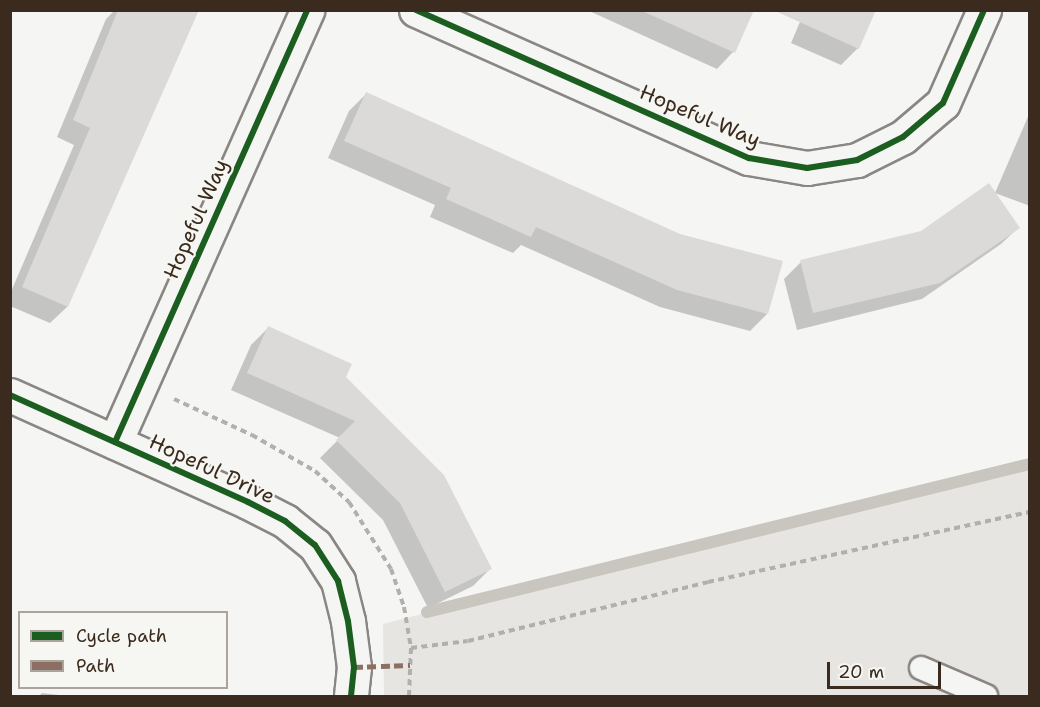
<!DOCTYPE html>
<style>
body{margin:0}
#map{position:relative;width:1040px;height:707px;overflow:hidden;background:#f5f5f3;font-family:"Shantell Sans",sans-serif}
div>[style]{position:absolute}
.built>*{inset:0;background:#e7e5e2}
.shadow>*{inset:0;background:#0003}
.stream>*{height:12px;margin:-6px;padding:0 6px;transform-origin:6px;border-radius:6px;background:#c9c5bf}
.building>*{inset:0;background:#dbdad8}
.path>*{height:4px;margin-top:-2px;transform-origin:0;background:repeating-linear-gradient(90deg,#b2b0ae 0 6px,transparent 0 10.5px)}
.roads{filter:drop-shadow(2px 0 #8a8683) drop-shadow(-2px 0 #8a8683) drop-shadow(0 2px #8a8683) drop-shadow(0 -2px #8a8683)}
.service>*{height:22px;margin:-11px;padding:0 11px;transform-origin:11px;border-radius:11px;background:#f5f5f3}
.minor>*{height:33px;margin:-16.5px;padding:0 16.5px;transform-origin:16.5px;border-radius:16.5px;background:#f5f5f3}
.quiet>*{height:4.5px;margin-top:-2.25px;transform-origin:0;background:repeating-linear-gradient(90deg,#8d6e63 0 9px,transparent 0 13.5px)}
.cycleway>*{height:6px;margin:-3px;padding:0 3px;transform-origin:3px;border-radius:3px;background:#1b5e20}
span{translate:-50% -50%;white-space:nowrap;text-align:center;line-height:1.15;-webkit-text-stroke:4.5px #f6f6f2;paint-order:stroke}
.street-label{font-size:21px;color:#3b2a1e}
.frame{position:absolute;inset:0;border:12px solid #3b2a1e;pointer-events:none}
.legend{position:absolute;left:18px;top:611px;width:210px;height:78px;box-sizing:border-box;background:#f6f6f2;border:2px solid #aba49d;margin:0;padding:8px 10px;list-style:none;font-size:18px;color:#3b2a1e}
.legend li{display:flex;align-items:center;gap:12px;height:30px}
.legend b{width:30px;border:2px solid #aba49d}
.scale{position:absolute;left:827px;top:662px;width:114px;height:27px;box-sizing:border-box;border:3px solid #3b2a1e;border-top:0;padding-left:8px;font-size:18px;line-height:21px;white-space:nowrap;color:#3b2a1e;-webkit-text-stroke:4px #f6f6f2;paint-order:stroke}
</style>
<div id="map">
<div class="built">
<i style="clip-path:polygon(1029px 458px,1029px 696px,384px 696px,383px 624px)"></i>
</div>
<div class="shadow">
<i style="clip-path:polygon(115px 10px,198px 10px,67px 307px,50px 323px,10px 306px,10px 294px,74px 145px,57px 137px,106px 19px)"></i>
<i style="clip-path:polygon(587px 10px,752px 10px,733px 52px,717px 69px)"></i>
<i style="clip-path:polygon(805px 10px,858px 48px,841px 65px,791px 43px)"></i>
<i style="clip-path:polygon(366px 94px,767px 314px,750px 331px,660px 307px,521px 245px,513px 253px,430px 217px,435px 205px,328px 158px,349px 111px)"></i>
<i style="clip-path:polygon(1030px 112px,1030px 206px,995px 193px)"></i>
<i style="clip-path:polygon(1018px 228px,1001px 244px,922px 299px,797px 330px,784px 279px,801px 262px)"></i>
<i style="clip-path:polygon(268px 328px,344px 377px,490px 569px,473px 586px,428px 608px,383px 520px,320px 458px,340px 438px,231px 390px,251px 345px)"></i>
<i style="clip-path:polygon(42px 693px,67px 696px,39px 696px)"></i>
</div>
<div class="stream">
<i style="left:427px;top:612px;width:621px;rotate:-13.79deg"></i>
</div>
<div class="building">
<i style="clip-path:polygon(118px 10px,199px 10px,68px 307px,22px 287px,90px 128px,73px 120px)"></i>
<i style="clip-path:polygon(640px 10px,754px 10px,735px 53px)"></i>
<i style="clip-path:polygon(773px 10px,876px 10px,859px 49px)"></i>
<i style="clip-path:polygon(366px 92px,680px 234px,783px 261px,768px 314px,677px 290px,536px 227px,531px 237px,446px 199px,451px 188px,344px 141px)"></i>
<i style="clip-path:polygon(989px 183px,1020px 228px,940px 283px,813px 313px,800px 260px,921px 231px)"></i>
<i style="clip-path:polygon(268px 326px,352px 364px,346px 377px,444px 475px,492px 569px,445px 592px,400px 503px,336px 440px,355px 421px,247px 373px)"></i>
</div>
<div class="path">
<i style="left:174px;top:399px;width:86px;rotate:24.8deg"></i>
<i style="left:252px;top:435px;width:73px;rotate:29.7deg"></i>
<i style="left:315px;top:471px;width:46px;rotate:42.4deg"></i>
<i style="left:349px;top:502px;width:79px;rotate:57.9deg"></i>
<i style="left:391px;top:569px;width:40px;rotate:71.1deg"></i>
<i style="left:404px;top:607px;width:42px;rotate:80.3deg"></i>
<i style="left:411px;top:648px;width:48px;rotate:92.4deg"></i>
<i style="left:411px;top:648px;width:57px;rotate:-7deg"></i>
<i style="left:468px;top:641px;width:247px;rotate:-13.8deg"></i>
<i style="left:708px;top:582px;width:330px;rotate:-12.3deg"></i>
</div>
<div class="roads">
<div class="service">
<i style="left:921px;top:668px;width:71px;rotate:23.3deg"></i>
</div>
<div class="minor">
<i style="left:416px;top:10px;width:364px;rotate:24deg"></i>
<i style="left:749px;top:158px;width:59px;rotate:9.8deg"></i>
<i style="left:807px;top:168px;width:51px;rotate:-9.1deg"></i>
<i style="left:857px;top:160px;width:51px;rotate:-26.6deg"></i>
<i style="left:903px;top:137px;width:52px;rotate:-40.4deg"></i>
<i style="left:943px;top:103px;width:102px;rotate:-66.2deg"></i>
<i style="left:10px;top:395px;width:261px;rotate:24.2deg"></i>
<i style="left:248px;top:502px;width:42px;rotate:27.2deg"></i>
<i style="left:285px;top:521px;width:38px;rotate:39deg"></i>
<i style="left:315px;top:545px;width:43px;rotate:57.4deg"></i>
<i style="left:338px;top:581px;width:41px;rotate:76deg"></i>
<i style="left:348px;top:621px;width:46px;rotate:82.6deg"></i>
<i style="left:354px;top:667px;width:29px;rotate:96deg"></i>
<i style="left:115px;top:442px;width:473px;rotate:-66deg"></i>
</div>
</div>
<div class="quiet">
<i style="left:354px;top:667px;width:56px;rotate:-2deg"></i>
</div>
<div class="cycleway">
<i style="left:416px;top:10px;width:364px;rotate:24deg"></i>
<i style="left:749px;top:158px;width:59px;rotate:9.8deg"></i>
<i style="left:807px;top:168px;width:51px;rotate:-9.1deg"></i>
<i style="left:857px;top:160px;width:51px;rotate:-26.6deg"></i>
<i style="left:903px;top:137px;width:52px;rotate:-40.4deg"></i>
<i style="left:943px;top:103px;width:102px;rotate:-66.2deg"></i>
<i style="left:10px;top:395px;width:261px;rotate:24.2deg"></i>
<i style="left:248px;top:502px;width:42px;rotate:27.2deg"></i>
<i style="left:285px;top:521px;width:38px;rotate:39deg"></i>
<i style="left:315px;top:545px;width:43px;rotate:57.4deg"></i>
<i style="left:338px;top:581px;width:41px;rotate:76deg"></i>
<i style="left:348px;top:621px;width:46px;rotate:82.6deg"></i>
<i style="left:354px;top:667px;width:29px;rotate:96deg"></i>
<i style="left:115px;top:442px;width:473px;rotate:-66deg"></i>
</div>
<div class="street-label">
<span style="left:700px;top:116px;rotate:23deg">Hopeful Way</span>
<span style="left:196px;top:219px;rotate:-66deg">Hopeful Way</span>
<span style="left:212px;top:469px;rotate:25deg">Hopeful Drive</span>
</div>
<div class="frame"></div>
<ul class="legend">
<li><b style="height:8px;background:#1b5e20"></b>Cycle path</li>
<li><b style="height:8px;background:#8d6e63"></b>Path</li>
</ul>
<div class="scale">20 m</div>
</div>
